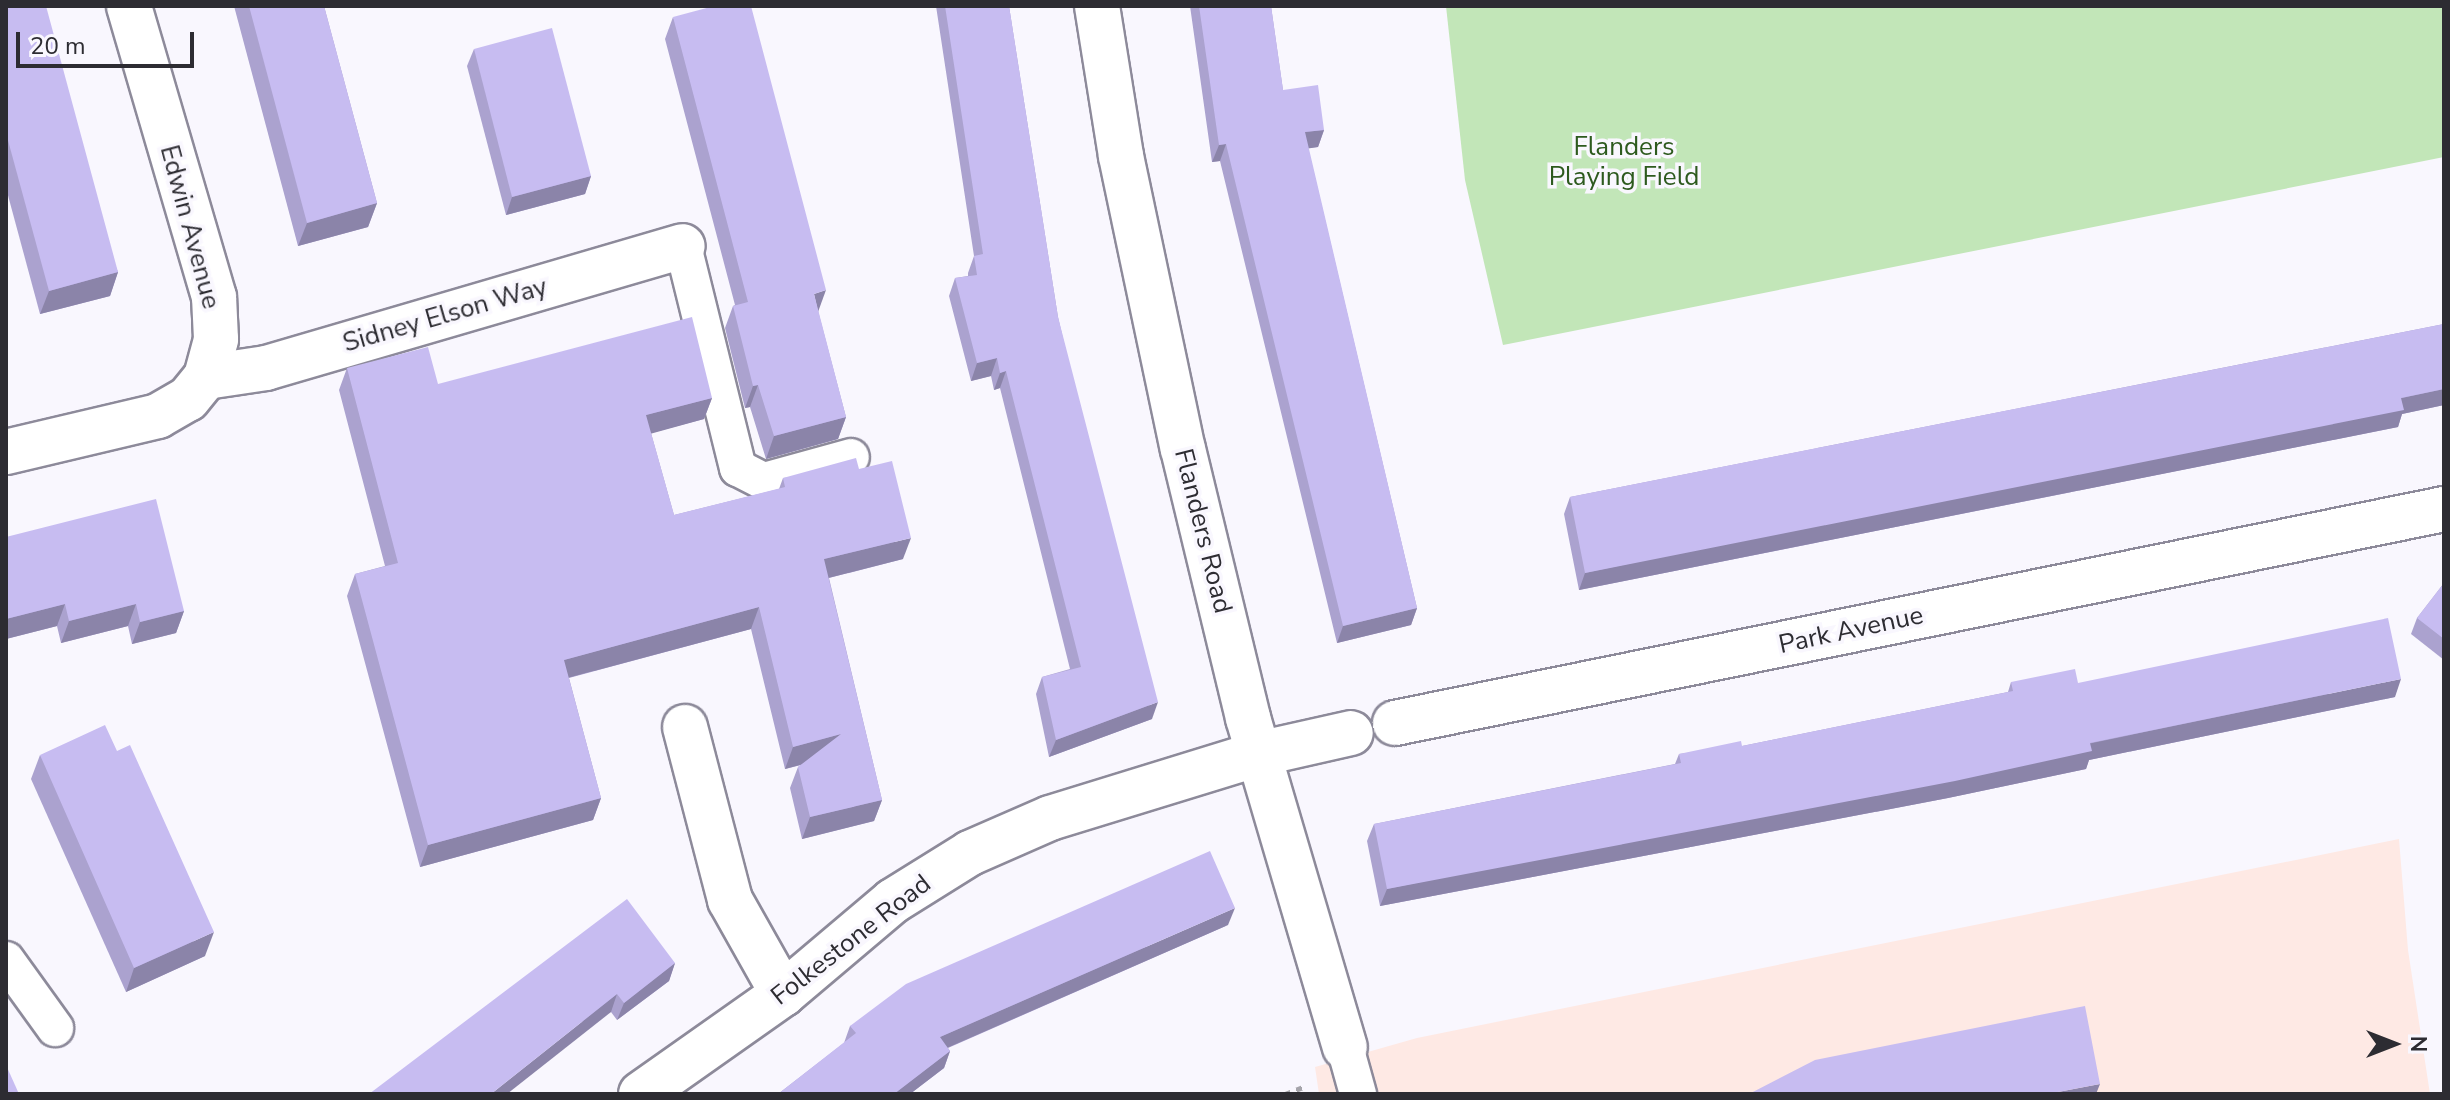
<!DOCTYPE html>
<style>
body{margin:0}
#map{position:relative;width:2450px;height:1100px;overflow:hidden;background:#f9f7fe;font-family:"Nunito Sans",sans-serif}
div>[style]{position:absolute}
.education>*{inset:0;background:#fee9e4}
.green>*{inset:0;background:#c2e6b8}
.path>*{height:5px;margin-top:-2.5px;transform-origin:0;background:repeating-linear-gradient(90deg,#a5a4aa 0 6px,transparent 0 12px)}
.roads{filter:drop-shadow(2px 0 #8d8a9a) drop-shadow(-2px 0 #8d8a9a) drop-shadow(0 2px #8d8a9a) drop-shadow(0 -2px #8d8a9a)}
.lane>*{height:36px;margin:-18px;padding:0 18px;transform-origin:18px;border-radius:18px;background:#fff}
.street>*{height:44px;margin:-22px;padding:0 22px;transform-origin:22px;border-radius:22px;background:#fff}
.wall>*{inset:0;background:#aba2cf}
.shaded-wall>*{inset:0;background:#8b84a9}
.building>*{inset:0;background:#c7bcf1}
span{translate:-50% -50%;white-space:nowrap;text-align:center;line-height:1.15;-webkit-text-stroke:7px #f9f7fe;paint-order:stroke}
.park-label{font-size:26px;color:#2d5a1e}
.street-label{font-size:26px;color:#2d2c32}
.frame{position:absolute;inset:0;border:8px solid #2d2c32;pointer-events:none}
.north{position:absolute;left:2354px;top:1004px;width:80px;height:80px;-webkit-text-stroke:6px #f9f7fe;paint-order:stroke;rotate:90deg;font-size:22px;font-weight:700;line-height:32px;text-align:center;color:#2d2c32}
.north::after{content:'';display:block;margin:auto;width:28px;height:36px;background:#2d2c32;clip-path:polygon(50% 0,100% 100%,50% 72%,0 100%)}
.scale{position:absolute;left:16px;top:32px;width:178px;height:36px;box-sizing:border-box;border:4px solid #2d2c32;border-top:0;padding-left:10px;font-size:24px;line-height:28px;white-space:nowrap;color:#2d2c32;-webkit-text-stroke:6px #f9f7fe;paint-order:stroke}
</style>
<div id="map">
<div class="education">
<i style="clip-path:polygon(2399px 839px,2408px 950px,2430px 1094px,1319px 1094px,1315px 1067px,1417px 1038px)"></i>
</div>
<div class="green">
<i style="clip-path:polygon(1446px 6px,2444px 6px,2444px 157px,1503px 345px,1465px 180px)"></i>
</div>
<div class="path">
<i style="left:1285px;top:1094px;width:22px;rotate:-21deg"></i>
</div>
<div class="roads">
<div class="lane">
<i style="left:683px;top:246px;width:229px;rotate:76.1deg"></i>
<i style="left:738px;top:468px;width:29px;rotate:27deg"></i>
<i style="left:764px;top:481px;width:90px;rotate:-15.4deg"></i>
<i style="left:6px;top:960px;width:84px;rotate:54.2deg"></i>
<i style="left:1345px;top:1047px;width:49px;rotate:74.5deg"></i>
</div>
<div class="street">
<i style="left:1097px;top:6px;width:152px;rotate:80.9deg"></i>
<i style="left:1121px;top:156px;width:299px;rotate:78.1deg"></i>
<i style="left:1183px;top:449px;width:277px;rotate:76.4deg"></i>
<i style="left:1248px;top:718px;width:343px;rotate:73.6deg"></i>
<i style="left:206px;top:377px;width:61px;rotate:-8.5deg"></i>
<i style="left:266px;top:368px;width:434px;rotate:-16.3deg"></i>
<i style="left:6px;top:452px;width:156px;rotate:-13.3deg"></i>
<i style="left:158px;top:416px;width:34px;rotate:-30deg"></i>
<i style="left:188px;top:399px;width:28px;rotate:-51deg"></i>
<i style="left:206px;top:377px;width:39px;rotate:-75deg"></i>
<i style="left:216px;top:339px;width:42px;rotate:-92.7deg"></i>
<i style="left:214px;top:297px;width:303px;rotate:-106.3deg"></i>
<i style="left:1395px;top:723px;width:1071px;rotate:-11.53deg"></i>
<i style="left:685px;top:727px;width:179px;rotate:75.4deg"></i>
<i style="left:730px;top:900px;width:108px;rotate:60.6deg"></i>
<i style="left:641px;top:1094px;width:174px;rotate:-35.2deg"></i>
<i style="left:783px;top:994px;width:144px;rotate:-40.2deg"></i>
<i style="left:893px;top:901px;width:91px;rotate:-31.9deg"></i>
<i style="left:970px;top:853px;width:87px;rotate:-23.6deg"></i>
<i style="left:1050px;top:818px;width:218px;rotate:-17.1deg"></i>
<i style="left:1258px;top:754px;width:95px;rotate:-12.7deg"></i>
</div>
</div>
<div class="wall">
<i style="clip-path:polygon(6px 6px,118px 272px,110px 296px,40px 314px,6px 188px)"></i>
<i style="clip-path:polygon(234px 6px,324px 6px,377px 203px,368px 227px,298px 246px)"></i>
<i style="clip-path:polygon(936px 6px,1009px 6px,1058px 317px,1152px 719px,1049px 757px,1036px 694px,1042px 677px,1070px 669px,1000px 388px,994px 390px,991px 376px,971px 381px,949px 296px,955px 278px,968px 276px,968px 273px,974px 256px)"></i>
<i style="clip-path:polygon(1190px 6px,1271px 6px,1283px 90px,1324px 130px,1318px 147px,1308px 148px,1417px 608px,1411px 625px,1337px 643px,1220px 161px,1212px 162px)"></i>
<i style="clip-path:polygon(673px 17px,818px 311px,846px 417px,838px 439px,766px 459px,750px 407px,745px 408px,725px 328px,733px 306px,735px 305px,665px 39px)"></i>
<i style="clip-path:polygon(474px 49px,591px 176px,585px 194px,506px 215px,467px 66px)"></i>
<i style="clip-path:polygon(2444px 324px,2444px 405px,2402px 414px,2398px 427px,1579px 590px,1564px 514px,1570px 497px)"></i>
<i style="clip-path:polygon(347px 368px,438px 384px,712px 398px,704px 419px,651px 433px,674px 515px,779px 489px,783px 478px,859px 469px,903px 559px,829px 578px,882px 800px,874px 821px,802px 839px,790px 788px,798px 767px,801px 765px,785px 769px,751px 629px,569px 678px,601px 798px,593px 820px,420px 867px,347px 596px,355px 574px,385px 566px,339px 390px)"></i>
<i style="clip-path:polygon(6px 537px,184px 611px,176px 633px,132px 644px,128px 626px,61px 643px,57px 626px,6px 639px)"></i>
<i style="clip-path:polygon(2444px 583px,2444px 660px,2411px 634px,2417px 618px)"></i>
<i style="clip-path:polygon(2011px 682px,2078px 683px,2395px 697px,2089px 760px,2086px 769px,1948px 798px,1380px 906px,1367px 841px,1374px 824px,1675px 764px,1679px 754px,1742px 746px,2008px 692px)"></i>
<i style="clip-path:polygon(40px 755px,205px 956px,126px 992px,31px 779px)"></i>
<i style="clip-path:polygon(1228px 925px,948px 1048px,950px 1051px,944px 1068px,910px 1094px,778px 1094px,844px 1043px,850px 1026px)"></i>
<i style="clip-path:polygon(675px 963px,669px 981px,617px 1020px,611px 1012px,369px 1094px)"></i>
</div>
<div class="shaded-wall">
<i style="clip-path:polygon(1324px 130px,1318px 147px,1298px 150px,1305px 132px)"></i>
<i style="clip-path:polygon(1226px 144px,1220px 161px,1212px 162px,1219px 145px)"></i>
<i style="clip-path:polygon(591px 176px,585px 194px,506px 215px,512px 197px)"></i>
<i style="clip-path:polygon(377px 203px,368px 227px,298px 246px,307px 223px)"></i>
<i style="clip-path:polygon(118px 272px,110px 296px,40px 314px,49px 291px)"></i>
<i style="clip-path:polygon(826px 290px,818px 312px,814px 294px)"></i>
<i style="clip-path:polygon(997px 358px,991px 376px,971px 381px,977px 363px)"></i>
<i style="clip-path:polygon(1006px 371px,1000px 388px,994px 390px,1000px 373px)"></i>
<i style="clip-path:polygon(758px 385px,750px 407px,745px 408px,753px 386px)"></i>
<i style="clip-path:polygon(2444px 389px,2444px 405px,2402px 414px,2398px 427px,1579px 590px,1585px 573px)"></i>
<i style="clip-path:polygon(712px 398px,704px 419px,639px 437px,646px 415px)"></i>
<i style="clip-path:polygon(846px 417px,838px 439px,766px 459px,774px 436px)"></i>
<i style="clip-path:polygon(911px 538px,903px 559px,816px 581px,824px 559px)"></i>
<i style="clip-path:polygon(65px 604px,57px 626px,6px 639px,6px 619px)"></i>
<i style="clip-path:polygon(136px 604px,128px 626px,61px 643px,69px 621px)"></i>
<i style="clip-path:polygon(759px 607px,751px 629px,556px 681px,564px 660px)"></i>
<i style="clip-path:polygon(1417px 608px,1411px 625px,1337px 643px,1343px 626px)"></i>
<i style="clip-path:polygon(184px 611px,176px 633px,132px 644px,140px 622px)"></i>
<i style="clip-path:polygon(2401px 679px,2395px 697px,2089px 760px,2086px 769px,1948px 798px,1380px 906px,1387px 889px)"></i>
<i style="clip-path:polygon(1158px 702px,1152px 719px,1049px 757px,1056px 740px)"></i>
<i style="clip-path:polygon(841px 734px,833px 756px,785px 769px,793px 747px)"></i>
<i style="clip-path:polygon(601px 798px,593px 820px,420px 867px,428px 845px)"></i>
<i style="clip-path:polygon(882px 800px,874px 821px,802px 839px,810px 817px)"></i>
<i style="clip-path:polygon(1235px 908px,1228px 925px,933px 1054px,940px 1037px)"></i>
<i style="clip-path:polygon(214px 932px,205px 956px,126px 992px,134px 968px)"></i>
<i style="clip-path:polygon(675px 963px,669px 981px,617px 1020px,624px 1003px)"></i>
<i style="clip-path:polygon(617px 994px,611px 1012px,507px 1094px,491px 1094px)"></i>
<i style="clip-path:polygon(950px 1051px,944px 1068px,910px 1094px,894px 1094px)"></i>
<i style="clip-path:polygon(2100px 1084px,2096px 1094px,2058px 1094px,2058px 1092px)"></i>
</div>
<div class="building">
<i style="clip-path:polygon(6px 6px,46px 6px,118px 272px,49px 291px,6px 133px)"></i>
<i style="clip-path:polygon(249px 6px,324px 6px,377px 203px,307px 223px)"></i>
<i style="clip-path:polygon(714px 6px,751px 6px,826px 290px,814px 294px,846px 417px,774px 436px,758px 385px,753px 386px,733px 306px,748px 302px,673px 17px)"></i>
<i style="clip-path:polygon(945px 6px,1009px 6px,1058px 317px,1158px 702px,1056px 740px,1042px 677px,1081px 667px,1006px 371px,1000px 373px,997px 358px,977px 363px,955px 278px,977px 275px,974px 256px,983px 254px)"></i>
<i style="clip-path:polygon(1199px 6px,1271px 6px,1283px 90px,1318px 85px,1324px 130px,1305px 132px,1417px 608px,1343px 626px,1226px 144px,1219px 145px)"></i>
<i style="clip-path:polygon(552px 28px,591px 176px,512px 197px,474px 49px)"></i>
<i style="clip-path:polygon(692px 317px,712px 398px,646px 415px,674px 515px,785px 487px,783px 478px,856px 458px,859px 469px,892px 461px,911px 538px,824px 559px,882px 800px,810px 817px,798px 767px,841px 734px,793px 747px,759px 607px,564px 660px,601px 798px,428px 845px,355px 574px,398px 563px,347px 368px,428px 347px,438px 384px)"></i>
<i style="clip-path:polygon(2444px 324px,2444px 389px,2401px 398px,2404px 410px,1585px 573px,1570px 497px)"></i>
<i style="clip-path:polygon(156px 499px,184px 611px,140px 622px,136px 604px,69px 621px,65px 604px,6px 619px,6px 537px)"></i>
<i style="clip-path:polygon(2444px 583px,2444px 639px,2417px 618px)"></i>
<i style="clip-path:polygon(2388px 618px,2401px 679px,2090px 743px,2092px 751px,1955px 781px,1387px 889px,1374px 824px,1681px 763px,1679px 754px,1741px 741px,1742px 746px,2013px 691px,2011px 682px,2075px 669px,2078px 683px)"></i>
<i style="clip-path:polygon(105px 725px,117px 751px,130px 745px,214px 932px,134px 968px,40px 755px)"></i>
<i style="clip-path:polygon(1210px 851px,1235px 908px,940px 1037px,950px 1051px,894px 1094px,778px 1094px,856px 1033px,850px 1026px,906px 984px)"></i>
<i style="clip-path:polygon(627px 899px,675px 963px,624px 1003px,617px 994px,491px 1094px,369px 1094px)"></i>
<i style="clip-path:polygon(2085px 1006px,2100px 1084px,2058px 1092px,2059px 1094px,1749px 1094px,1815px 1060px)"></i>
<i style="clip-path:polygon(6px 1065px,19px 1094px,6px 1094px)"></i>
</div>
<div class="park-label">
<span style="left:1624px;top:162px">Flanders<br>Playing Field</span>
</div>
<div class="street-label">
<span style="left:190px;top:227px;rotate:75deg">Edwin Avenue</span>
<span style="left:445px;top:315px;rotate:-16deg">Sidney Elson Way</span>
<span style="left:1203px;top:531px;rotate:76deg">Flanders Road</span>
<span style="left:1851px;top:630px;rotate:-12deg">Park Avenue</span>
<span style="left:851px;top:940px;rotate:-38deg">Folkestone Road</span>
</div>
<div class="frame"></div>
<div class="north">N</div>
<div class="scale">20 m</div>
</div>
